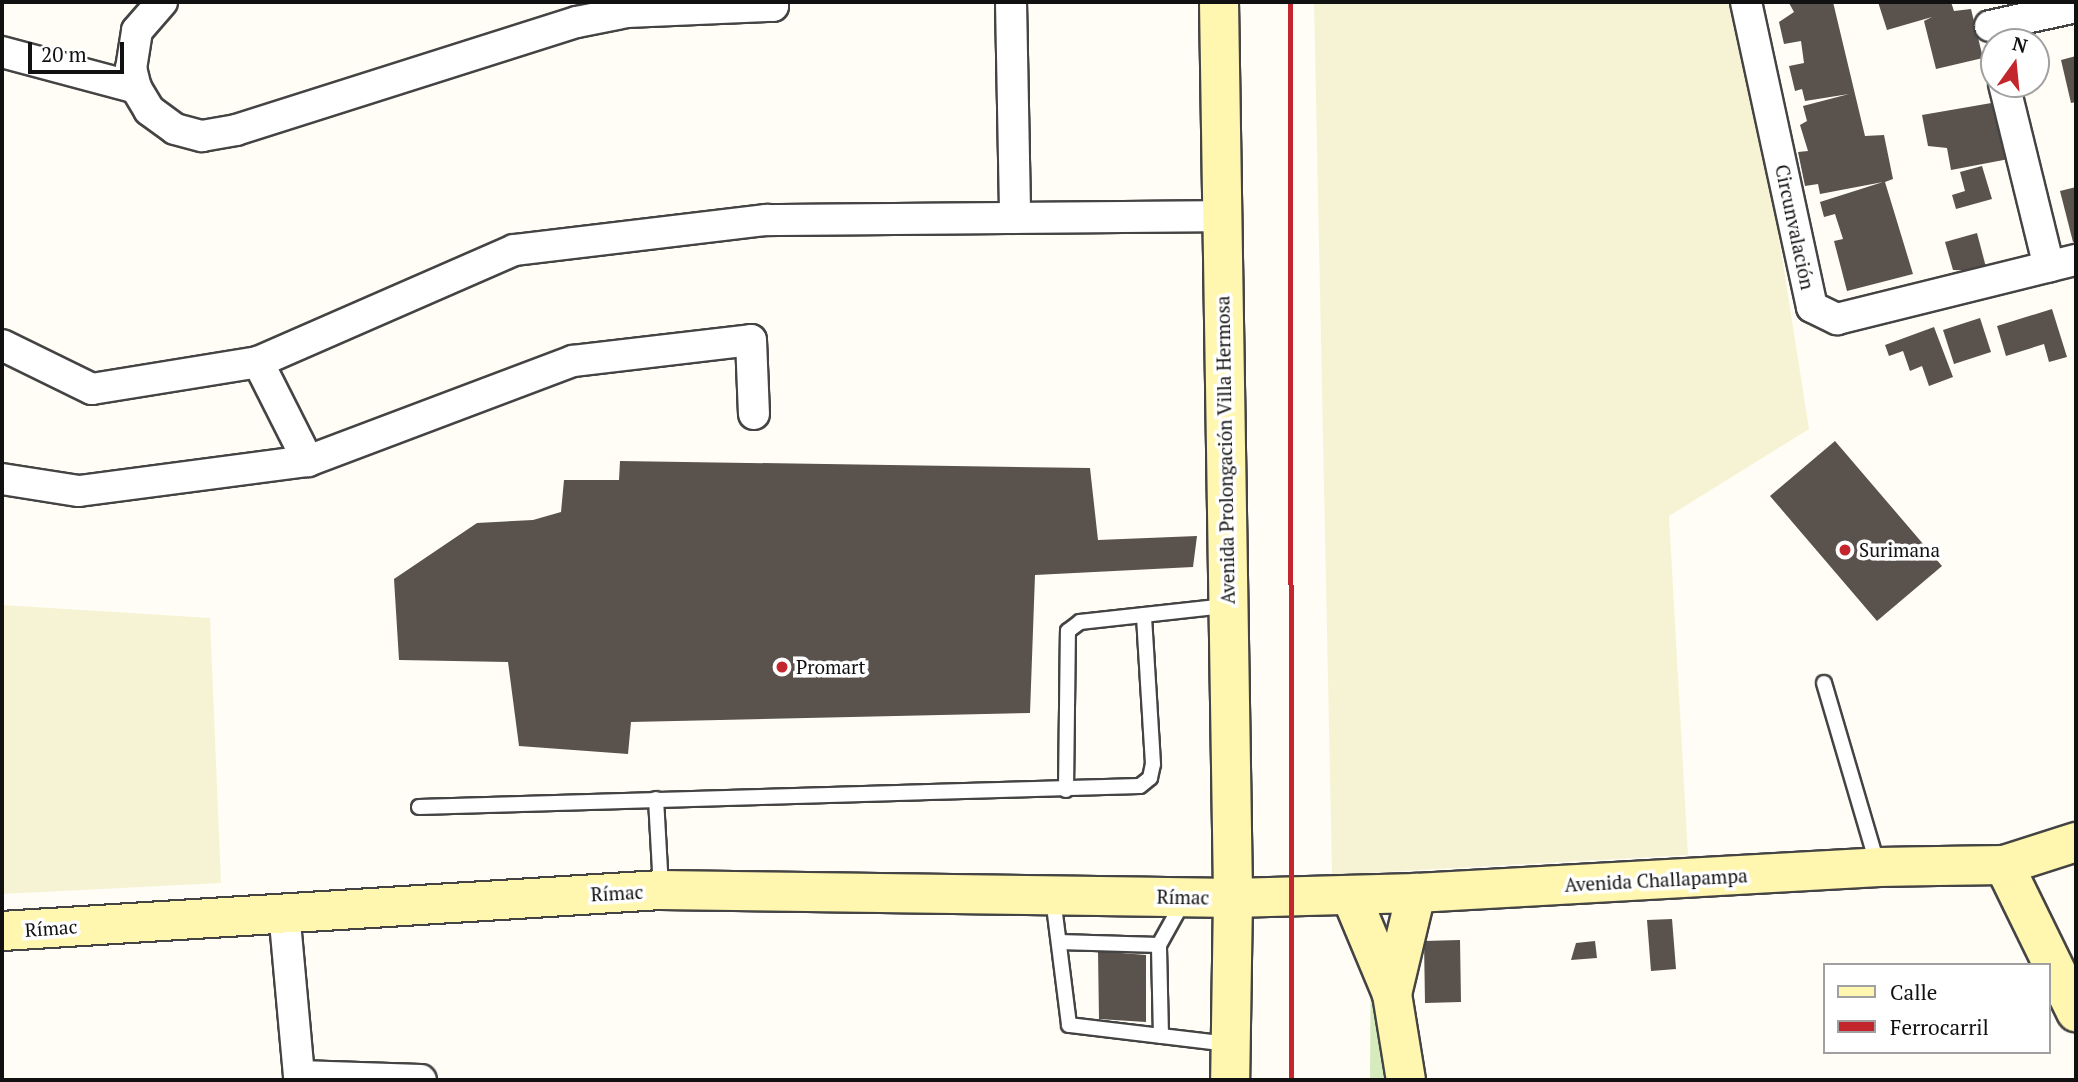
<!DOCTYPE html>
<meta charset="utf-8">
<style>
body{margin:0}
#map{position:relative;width:2078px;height:1082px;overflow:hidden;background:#fffdf5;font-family:"PT Serif",serif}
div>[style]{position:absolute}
.farmland>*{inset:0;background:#f6f3d4}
.green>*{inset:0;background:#d5ebbd}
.building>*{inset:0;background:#5a524d}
.roads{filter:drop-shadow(2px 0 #444) drop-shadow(-2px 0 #444) drop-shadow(0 2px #444) drop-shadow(0 -2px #444)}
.lane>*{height:14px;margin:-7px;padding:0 7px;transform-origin:7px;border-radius:7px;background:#fff}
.street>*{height:30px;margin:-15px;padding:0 15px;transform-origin:15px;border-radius:15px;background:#fff}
.secondary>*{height:38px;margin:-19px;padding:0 19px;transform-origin:19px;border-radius:19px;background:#fff6b0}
.rail>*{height:5px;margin:-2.5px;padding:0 2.5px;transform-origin:2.5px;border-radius:2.5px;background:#c4262e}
.dots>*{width:19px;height:19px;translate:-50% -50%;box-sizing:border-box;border:4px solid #fff;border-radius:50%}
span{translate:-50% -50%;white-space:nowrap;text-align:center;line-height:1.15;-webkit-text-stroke:7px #fff;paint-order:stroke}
.street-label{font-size:19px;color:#111}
.poi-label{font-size:19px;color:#111}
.left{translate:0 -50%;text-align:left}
.frame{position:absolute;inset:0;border:4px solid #111;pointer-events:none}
.legend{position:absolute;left:1823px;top:963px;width:228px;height:91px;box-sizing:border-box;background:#fff;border:2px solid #a0a0a0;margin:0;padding:9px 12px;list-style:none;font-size:21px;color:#111}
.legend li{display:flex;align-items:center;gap:14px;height:35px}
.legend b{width:35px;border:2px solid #a0a0a0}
.north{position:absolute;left:1980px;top:28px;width:70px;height:70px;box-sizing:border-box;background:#fff;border:2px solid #a0a0a0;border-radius:50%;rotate:15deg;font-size:19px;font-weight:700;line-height:28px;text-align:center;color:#111}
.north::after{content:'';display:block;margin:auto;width:24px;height:32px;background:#c4262e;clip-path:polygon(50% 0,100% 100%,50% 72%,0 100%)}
.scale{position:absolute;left:28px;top:42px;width:96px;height:32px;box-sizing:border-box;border:4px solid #111;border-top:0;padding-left:9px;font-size:21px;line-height:24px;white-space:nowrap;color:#111;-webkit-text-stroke:5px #fff;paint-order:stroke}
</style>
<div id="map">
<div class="farmland">
<i style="clip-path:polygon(1314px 2px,1742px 2px,1809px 429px,1669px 516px,1688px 855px,1332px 875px)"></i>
<i style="clip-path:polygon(2px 605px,210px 618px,221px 883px,2px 894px)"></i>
</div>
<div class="green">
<i style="clip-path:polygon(1371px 938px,1389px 1080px,1370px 1080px)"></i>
</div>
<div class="building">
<i style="clip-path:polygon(1833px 2px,1865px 136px,1884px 135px,1893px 179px,1885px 182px,1913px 274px,1847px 291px,1834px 241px,1843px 239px,1835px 214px,1824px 217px,1820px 202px,1883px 182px,1820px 194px,1818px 184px,1805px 186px,1798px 152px,1808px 151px,1800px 125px,1807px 121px,1803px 106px,1849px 94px,1805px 101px,1802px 89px,1795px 91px,1789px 66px,1804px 63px,1801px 41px,1784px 44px,1779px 22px,1794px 12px,1789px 3px)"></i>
<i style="clip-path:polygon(1878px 2px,1951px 2px,1954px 11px,1971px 9px,1983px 58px,1936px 69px,1924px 21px,1932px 17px,1887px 30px)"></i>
<i style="clip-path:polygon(2076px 56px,2076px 102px,2071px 103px,2061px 60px)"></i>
<i style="clip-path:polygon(2003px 101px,2014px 158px,1951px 170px,1947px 148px,1928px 146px,1922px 115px)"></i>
<i style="clip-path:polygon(1982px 166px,1992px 199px,1956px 209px,1952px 195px,1965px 191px,1960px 172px)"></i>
<i style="clip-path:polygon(2076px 187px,2076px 241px,2073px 242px,2060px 191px)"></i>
<i style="clip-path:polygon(1977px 233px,1987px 271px,1953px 270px,1945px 242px)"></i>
<i style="clip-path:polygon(2052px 309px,2067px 357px,2049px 362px,2044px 344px,2006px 356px,1997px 326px)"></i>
<i style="clip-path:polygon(1980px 318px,1991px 352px,1954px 364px,1943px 330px)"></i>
<i style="clip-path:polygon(1934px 327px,1953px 377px,1929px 386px,1922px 366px,1910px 371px,1903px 351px,1889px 356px,1885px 345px)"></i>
<i style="clip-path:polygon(1835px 441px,1942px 566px,1877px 621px,1770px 496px)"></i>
<i style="clip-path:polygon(620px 461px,1090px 468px,1098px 540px,1197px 536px,1193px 567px,1035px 575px,1030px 713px,631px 722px,628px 754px,519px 746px,508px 662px,399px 660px,394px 579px,477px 523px,533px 520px,561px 512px,564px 480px,619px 480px)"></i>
<i style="clip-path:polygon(1672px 919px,1676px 969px,1651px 971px,1647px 920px)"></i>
<i style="clip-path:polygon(1460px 940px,1461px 1002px,1425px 1003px,1424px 941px)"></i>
<i style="clip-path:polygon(1595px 941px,1597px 958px,1571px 960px,1576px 943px)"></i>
<i style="clip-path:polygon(1098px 951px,1146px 955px,1146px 1022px,1099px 1019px)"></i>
</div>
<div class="roads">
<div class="lane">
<i style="left:1824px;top:683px;width:191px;rotate:73.6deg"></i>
<i style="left:1066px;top:790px;width:159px;rotate:-89.3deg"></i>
<i style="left:1068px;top:631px;width:15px;rotate:-37deg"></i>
<i style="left:1080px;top:622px;width:147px;rotate:-6.3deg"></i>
<i style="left:656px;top:799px;width:90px;rotate:86.8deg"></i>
<i style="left:419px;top:807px;width:721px;rotate:-1.67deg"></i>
<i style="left:1140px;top:786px;width:13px;rotate:-39deg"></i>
<i style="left:1150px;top:778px;width:14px;rotate:-78deg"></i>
<i style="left:1153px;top:764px;width:149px;rotate:-93.5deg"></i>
<i style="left:1053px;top:898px;width:128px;rotate:82.8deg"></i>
<i style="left:1069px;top:1025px;width:160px;rotate:6.8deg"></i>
<i style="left:1059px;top:942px;width:100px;rotate:1.7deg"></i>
<i style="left:1161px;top:1036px;width:91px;rotate:-91.3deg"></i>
<i style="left:1159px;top:945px;width:51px;rotate:-60.9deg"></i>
</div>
<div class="street">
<i style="left:162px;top:2px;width:38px;rotate:131deg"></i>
<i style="left:137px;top:31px;width:37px;rotate:99deg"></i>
<i style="left:131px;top:68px;width:21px;rotate:76deg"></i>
<i style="left:136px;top:88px;width:26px;rotate:59deg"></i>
<i style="left:149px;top:110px;width:32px;rotate:36deg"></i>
<i style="left:175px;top:129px;width:28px;rotate:15deg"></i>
<i style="left:202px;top:136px;width:35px;rotate:-10deg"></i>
<i style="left:236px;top:130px;width:358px;rotate:-17.6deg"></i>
<i style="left:577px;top:22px;width:51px;rotate:-11.3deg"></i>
<i style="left:627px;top:12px;width:146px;rotate:-2.4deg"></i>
<i style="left:773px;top:6px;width:4px;rotate:-90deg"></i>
<i style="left:1011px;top:2px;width:216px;rotate:88.9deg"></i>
<i style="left:1746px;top:2px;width:312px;rotate:77.8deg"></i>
<i style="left:1812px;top:307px;width:28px;rotate:26deg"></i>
<i style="left:1837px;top:319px;width:246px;rotate:-13.9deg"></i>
<i style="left:1990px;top:26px;width:88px;rotate:-12.5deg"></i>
<i style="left:2px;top:52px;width:139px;rotate:15deg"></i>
<i style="left:2004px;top:84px;width:188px;rotate:76.2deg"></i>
<i style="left:2px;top:345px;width:100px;rotate:26.1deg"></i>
<i style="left:92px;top:389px;width:168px;rotate:-9.2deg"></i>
<i style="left:258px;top:362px;width:279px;rotate:-23.6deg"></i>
<i style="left:514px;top:250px;width:254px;rotate:-6.8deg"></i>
<i style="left:766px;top:220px;width:456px;rotate:-0.5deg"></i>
<i style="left:258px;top:362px;width:111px;rotate:63.2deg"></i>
<i style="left:2px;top:479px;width:78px;rotate:8.9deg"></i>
<i style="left:79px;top:491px;width:231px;rotate:-7.5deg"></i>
<i style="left:308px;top:461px;width:283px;rotate:-20.7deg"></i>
<i style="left:573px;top:361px;width:179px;rotate:-6.7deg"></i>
<i style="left:751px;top:340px;width:74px;rotate:87.7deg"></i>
<i style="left:284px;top:911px;width:166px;rotate:84.8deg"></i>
<i style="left:299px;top:1076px;width:122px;rotate:1.9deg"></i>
</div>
<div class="secondary">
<i style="left:1219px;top:2px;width:896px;rotate:89.1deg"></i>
<i style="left:1233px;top:898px;width:182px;rotate:90.9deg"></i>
<i style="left:2004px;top:865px;width:164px;rotate:63.9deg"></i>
<i style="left:1351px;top:896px;width:106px;rotate:67.3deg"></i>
<i style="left:1392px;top:994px;width:87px;rotate:80.8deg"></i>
<i style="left:2px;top:931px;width:660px;rotate:-3.56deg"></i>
<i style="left:661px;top:890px;width:572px;rotate:0.8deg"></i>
<i style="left:1233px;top:898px;width:183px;rotate:-1.6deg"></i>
<i style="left:1416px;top:893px;width:464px;rotate:-3.2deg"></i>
<i style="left:1879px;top:867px;width:125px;rotate:-0.9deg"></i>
<i style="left:2004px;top:865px;width:76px;rotate:-17.7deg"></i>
<i style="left:1392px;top:994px;width:104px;rotate:-76.6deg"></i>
</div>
</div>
<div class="rail">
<i style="left:1290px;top:2px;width:1078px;rotate:89.95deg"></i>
</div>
<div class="dots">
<i style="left:1845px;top:550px;background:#c4262e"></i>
<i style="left:782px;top:667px;background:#c4262e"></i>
</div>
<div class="street-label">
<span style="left:1795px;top:227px;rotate:78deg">Circunvalación</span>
<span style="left:1225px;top:450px;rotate:-91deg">Avenida Prolongación Villa Hermosa</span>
<span style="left:1656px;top:880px;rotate:-3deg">Avenida Challapampa</span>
<span style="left:617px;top:893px;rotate:-3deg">Rímac</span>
<span style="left:1183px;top:897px;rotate:1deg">Rímac</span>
<span style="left:51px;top:928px;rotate:-4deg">Rímac</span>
</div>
<div class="poi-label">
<span class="left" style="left:1859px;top:550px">Surimana</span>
<span class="left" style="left:796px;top:667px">Promart</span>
</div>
<div class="frame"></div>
<ul class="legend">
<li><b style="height:9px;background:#fff6b0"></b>Calle</li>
<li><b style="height:9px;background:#c4262e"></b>Ferrocarril</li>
</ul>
<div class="north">N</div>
<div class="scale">20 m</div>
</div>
